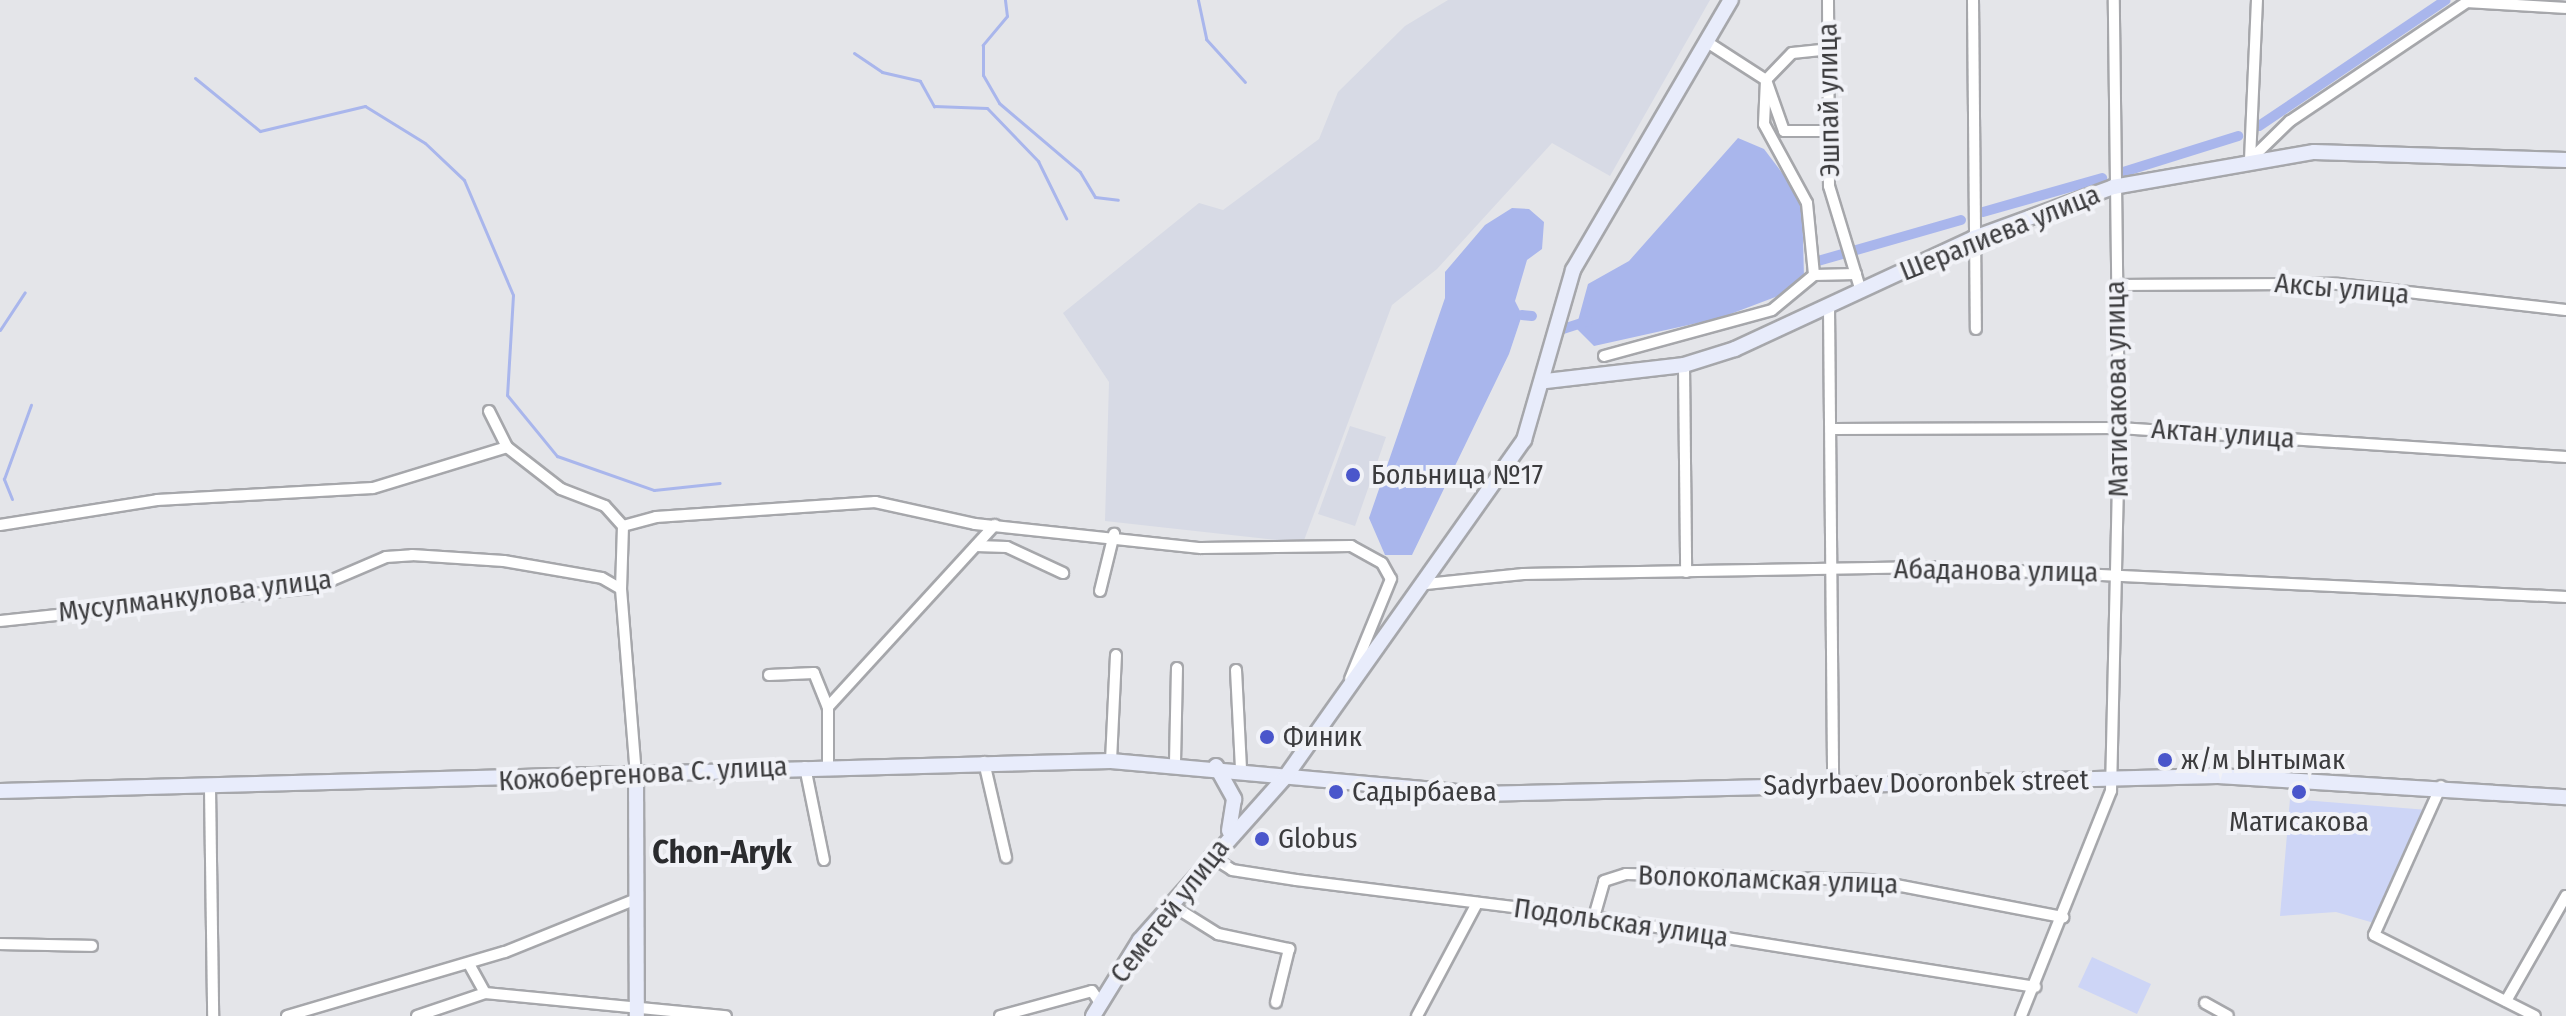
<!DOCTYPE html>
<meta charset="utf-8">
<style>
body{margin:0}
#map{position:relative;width:2566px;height:1016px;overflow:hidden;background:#e4e5e9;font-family:"Fira Sans Condensed",sans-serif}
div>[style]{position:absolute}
.built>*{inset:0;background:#d7dae5}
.green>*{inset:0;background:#cdd5f6}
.water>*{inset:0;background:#a9b6ec}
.stream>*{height:3px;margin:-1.5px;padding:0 1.5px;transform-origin:1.5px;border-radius:1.5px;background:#a9b6ec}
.canal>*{height:10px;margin:-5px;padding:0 5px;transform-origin:5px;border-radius:5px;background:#a9b6ec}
.roads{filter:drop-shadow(2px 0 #a6a7ab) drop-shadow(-2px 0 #a6a7ab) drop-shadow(0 2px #a6a7ab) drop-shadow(0 -2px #a6a7ab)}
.street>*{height:10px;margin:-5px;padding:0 5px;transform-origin:5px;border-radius:5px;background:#fff}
.secondary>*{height:14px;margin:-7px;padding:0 7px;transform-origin:7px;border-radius:7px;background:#e8ecfb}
.dots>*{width:22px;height:22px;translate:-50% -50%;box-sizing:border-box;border:4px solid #f1f2f7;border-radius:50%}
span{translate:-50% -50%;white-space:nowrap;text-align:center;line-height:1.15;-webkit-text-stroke:8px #f1f2f7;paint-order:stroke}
.street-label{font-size:28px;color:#3c3c3e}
.poi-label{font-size:28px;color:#3c3c3e}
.left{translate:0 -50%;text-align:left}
.quarter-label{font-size:32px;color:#2a2b2e;font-weight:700}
</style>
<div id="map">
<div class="built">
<i style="clip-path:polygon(1448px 0,1710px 0,1610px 176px,1552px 143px,1437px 269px,1392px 305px,1303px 543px,1105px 521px,1109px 382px,1063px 313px,1199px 203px,1223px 210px,1319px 139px,1338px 92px,1405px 26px)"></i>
<i style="clip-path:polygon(1350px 426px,1386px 437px,1355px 526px,1318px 514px)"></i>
</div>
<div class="green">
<i style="clip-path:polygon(2290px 799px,2428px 810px,2374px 923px,2336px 912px,2280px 916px)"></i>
<i style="clip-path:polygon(2092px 957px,2151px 984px,2137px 1014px,2078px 987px)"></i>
</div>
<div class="water">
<i style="clip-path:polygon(1738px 138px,1764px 149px,1802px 199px,1804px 277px,1794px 290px,1720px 318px,1594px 346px,1576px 328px,1588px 284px,1629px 261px)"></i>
<i style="clip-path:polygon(1512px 208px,1529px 209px,1544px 222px,1542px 249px,1527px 260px,1515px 301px,1522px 315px,1509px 354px,1412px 555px,1385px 555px,1369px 518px,1445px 298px,1445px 272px,1485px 225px)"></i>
</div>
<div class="stream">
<i style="left:1005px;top:0;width:16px;rotate:83deg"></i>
<i style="left:1007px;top:16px;width:38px;rotate:130deg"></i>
<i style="left:983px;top:45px;width:30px;rotate:90deg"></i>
<i style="left:983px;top:75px;width:32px;rotate:60deg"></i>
<i style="left:999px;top:103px;width:106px;rotate:40.4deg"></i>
<i style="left:1080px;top:172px;width:29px;rotate:59deg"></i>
<i style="left:1095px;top:197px;width:23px;rotate:7deg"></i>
<i style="left:1198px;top:0;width:40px;rotate:78deg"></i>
<i style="left:1206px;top:39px;width:58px;rotate:47.8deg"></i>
<i style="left:854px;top:53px;width:34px;rotate:34deg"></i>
<i style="left:882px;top:72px;width:39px;rotate:13deg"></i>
<i style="left:920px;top:81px;width:29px;rotate:61deg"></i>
<i style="left:934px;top:106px;width:53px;rotate:2.2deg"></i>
<i style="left:987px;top:108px;width:74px;rotate:46.1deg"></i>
<i style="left:1038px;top:161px;width:64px;rotate:63.8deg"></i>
<i style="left:195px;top:78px;width:84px;rotate:39.2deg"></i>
<i style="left:260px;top:131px;width:108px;rotate:-13.4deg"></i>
<i style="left:365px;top:106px;width:70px;rotate:31.7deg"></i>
<i style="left:425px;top:143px;width:54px;rotate:43.5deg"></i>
<i style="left:464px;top:180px;width:125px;rotate:66.9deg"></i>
<i style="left:513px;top:295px;width:100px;rotate:93.4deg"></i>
<i style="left:507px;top:395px;width:79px;rotate:50.7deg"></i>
<i style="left:557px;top:456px;width:103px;rotate:19.3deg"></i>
<i style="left:654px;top:490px;width:66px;rotate:-6.1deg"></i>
<i style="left:0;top:330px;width:45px;rotate:-56.7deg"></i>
<i style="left:12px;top:499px;width:22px;rotate:-112deg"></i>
<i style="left:4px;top:479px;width:79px;rotate:-70deg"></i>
</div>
<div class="canal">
<i style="left:2259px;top:126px;width:225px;rotate:-34deg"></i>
<i style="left:2120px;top:173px;width:124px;rotate:-17.4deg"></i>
<i style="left:1983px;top:212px;width:124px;rotate:-15.9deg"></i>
<i style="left:1811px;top:263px;width:156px;rotate:-16deg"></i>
<i style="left:1522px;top:315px;width:10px;rotate:6deg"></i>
<i style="left:1563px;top:329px;width:26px;rotate:-18deg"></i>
</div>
<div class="roads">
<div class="street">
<i style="left:1828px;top:0;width:186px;rotate:89.7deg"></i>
<i style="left:1829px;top:186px;width:110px;rotate:73.1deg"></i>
<i style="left:1973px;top:0;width:329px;rotate:89.5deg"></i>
<i style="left:2467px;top:2px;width:99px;rotate:3.5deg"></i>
<i style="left:1707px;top:42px;width:70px;rotate:32.8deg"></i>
<i style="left:1766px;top:80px;width:44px;rotate:92.6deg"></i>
<i style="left:1764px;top:124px;width:90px;rotate:61.4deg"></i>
<i style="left:1807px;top:203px;width:72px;rotate:84.4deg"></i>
<i style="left:1828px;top:58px;width:11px;rotate:-131deg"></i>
<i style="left:1821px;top:50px;width:29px;rotate:174deg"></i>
<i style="left:1792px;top:53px;width:37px;rotate:134deg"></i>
<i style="left:1766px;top:80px;width:54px;rotate:70.6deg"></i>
<i style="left:1784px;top:131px;width:44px"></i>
<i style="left:2250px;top:160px;width:56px;rotate:-44.3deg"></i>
<i style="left:2290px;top:121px;width:217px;rotate:-33.9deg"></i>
<i style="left:2250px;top:160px;width:160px;rotate:-87.5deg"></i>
<i style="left:2116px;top:285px;width:222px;rotate:-0.3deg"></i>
<i style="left:2338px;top:284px;width:229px;rotate:6.5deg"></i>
<i style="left:1829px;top:307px;width:477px;rotate:89.5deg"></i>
<i style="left:1604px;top:356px;width:174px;rotate:-15.3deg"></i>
<i style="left:1772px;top:310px;width:55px;rotate:-39.8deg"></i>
<i style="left:1814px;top:275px;width:42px;rotate:-1.4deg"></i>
<i style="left:1684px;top:365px;width:207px;rotate:89.4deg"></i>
<i style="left:489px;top:411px;width:40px;rotate:63.4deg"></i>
<i style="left:507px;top:447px;width:68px;rotate:37.9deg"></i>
<i style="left:561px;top:489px;width:47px;rotate:21.1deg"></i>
<i style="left:605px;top:506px;width:27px;rotate:48deg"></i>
<i style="left:623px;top:526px;width:63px;rotate:91.8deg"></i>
<i style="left:621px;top:589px;width:186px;rotate:85.4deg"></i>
<i style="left:1832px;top:429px;width:287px;rotate:-0.2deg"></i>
<i style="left:2119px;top:428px;width:448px;rotate:3.7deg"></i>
<i style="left:0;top:525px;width:159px;rotate:-9deg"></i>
<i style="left:157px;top:500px;width:216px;rotate:-3.2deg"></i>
<i style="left:373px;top:488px;width:140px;rotate:-17deg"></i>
<i style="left:623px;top:526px;width:34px;rotate:-15deg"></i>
<i style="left:656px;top:517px;width:220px;rotate:-3.9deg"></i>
<i style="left:875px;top:502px;width:102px;rotate:12.4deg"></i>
<i style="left:975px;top:524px;width:227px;rotate:6.1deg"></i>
<i style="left:1201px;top:548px;width:150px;rotate:-0.8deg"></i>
<i style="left:1351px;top:546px;width:35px;rotate:29deg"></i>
<i style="left:1382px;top:563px;width:18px;rotate:61deg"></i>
<i style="left:1391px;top:579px;width:108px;rotate:112.3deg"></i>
<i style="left:976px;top:546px;width:31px;rotate:2deg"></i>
<i style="left:1007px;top:547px;width:62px;rotate:24.9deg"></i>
<i style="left:1426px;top:584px;width:98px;rotate:-5.9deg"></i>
<i style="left:1523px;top:574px;width:408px;rotate:-1deg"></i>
<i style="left:1931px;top:567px;width:636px;rotate:2.7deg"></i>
<i style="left:1100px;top:591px;width:59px;rotate:-76.2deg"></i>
<i style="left:0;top:621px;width:318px;rotate:-6.1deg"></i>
<i style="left:316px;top:587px;width:76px;rotate:-23.2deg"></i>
<i style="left:386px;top:557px;width:26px;rotate:-4deg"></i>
<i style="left:412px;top:555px;width:92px;rotate:3.7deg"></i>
<i style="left:504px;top:561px;width:99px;rotate:9.8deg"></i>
<i style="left:602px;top:578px;width:22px;rotate:30deg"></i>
<i style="left:1236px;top:670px;width:100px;rotate:87.1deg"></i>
<i style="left:769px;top:675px;width:45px;rotate:-2.5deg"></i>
<i style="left:814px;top:673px;width:37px;rotate:68deg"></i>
<i style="left:1111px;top:761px;width:106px;rotate:-87.3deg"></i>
<i style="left:984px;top:762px;width:98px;rotate:77deg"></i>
<i style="left:1175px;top:763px;width:95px;rotate:-88.8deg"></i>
<i style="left:828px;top:766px;width:59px;rotate:-90deg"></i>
<i style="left:828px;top:707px;width:247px;rotate:-47.5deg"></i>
<i style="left:805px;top:767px;width:95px;rotate:78.5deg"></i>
<i style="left:2441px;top:786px;width:163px;rotate:114.2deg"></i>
<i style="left:2374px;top:935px;width:180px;rotate:26.7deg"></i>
<i style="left:210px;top:788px;width:228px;rotate:89.2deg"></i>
<i style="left:1210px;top:856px;width:26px;rotate:32deg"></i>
<i style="left:1232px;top:870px;width:65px;rotate:8.9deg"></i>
<i style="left:1296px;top:880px;width:300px;rotate:7.1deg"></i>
<i style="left:1594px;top:917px;width:447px;rotate:9deg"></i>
<i style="left:1170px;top:904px;width:57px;rotate:32deg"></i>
<i style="left:1218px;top:934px;width:73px;rotate:11.9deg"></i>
<i style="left:1289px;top:949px;width:55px;rotate:103.8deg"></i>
<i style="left:1594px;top:917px;width:37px;rotate:-74deg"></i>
<i style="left:1604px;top:881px;width:23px;rotate:-18deg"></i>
<i style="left:1626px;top:874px;width:244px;rotate:1.4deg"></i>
<i style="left:1870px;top:880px;width:197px;rotate:10.9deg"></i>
<i style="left:0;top:944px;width:92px;rotate:1.2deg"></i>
<i style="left:469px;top:964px;width:33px;rotate:61deg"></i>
<i style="left:485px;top:993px;width:242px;rotate:5.5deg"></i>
<i style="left:2506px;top:1001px;width:121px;rotate:-60.3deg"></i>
<i style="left:2205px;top:1003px;width:26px;rotate:29deg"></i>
<i style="left:287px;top:1016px;width:227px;rotate:-16.4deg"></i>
<i style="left:505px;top:952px;width:139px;rotate:-22deg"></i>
<i style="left:417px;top:1016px;width:72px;rotate:-18.7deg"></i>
<i style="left:1000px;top:1016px;width:95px;rotate:-15.2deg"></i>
<i style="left:1092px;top:991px;width:14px;rotate:56deg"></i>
<i style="left:1417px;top:1016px;width:128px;rotate:-62deg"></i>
<i style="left:2021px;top:1016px;width:242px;rotate:-68.2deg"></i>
<i style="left:2111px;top:791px;width:363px;rotate:-88.7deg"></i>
<i style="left:2119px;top:428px;width:428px;rotate:-90.7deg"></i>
</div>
<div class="secondary">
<i style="left:1546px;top:381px;width:139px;rotate:-6.6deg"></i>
<i style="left:1684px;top:365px;width:53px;rotate:-17.4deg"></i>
<i style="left:1735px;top:349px;width:264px;rotate:-24.9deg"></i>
<i style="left:1974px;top:238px;width:148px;rotate:-20.1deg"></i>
<i style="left:2113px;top:187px;width:204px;rotate:-9.9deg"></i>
<i style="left:2314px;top:152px;width:252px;rotate:1.8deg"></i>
<i style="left:1216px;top:766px;width:38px;rotate:61deg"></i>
<i style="left:1234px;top:799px;width:32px;rotate:99deg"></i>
<i style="left:636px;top:774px;width:242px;rotate:89.8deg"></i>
<i style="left:0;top:791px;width:1111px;rotate:-1.55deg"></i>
<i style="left:1111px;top:761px;width:370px;rotate:5.1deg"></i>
<i style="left:1480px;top:794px;width:738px;rotate:-1.4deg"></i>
<i style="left:2218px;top:776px;width:349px;rotate:3.5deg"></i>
<i style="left:1093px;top:1016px;width:89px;rotate:-58.3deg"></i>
<i style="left:1140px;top:940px;width:220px;rotate:-48.3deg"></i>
<i style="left:1286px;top:776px;width:412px;rotate:-54.7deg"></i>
<i style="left:1524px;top:440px;width:177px;rotate:-73.9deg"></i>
<i style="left:1573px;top:270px;width:313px;rotate:-59.7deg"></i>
</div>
</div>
<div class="dots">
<i style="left:1353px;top:475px;background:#4a56cb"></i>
<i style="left:1267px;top:737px;background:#4a56cb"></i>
<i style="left:2165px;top:760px;background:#4a56cb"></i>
<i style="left:1336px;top:792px;background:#4a56cb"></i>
<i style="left:2299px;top:792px;background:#4a56cb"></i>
<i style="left:1262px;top:839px;background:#4a56cb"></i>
</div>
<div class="street-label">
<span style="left:1829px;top:100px;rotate:-91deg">Эшпай улица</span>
<span style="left:2000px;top:233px;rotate:-22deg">Шералиева улица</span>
<span style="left:2342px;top:289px;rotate:5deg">Аксы улица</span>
<span style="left:2117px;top:389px;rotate:-91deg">Матисакова улица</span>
<span style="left:2223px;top:434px;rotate:4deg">Актан улица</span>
<span style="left:1996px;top:571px;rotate:1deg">Абаданова улица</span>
<span style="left:195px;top:596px;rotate:-7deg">Мусулманкулова улица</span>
<span style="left:643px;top:774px;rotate:-3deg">Кожобергенова С. улица</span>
<span style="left:1926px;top:783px;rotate:-1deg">Sadyrbaev Dooronbek street</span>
<span style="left:1768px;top:880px;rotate:2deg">Волоколамская улица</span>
<span style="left:1170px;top:911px;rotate:-52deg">Семетей улица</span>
<span style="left:1621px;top:923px;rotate:8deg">Подольская улица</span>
</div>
<div class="poi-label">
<span class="left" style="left:1371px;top:475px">Больница №17</span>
<span class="left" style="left:1283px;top:737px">Финик</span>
<span class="left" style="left:2181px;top:760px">ж/м Ынтымак</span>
<span class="left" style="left:1352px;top:792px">Садырбаева</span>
<span style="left:2299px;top:822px">Матисакова</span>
<span class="left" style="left:1278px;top:839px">Globus</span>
</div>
<div class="quarter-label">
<span style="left:722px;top:852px">Chon-Aryk</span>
</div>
</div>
